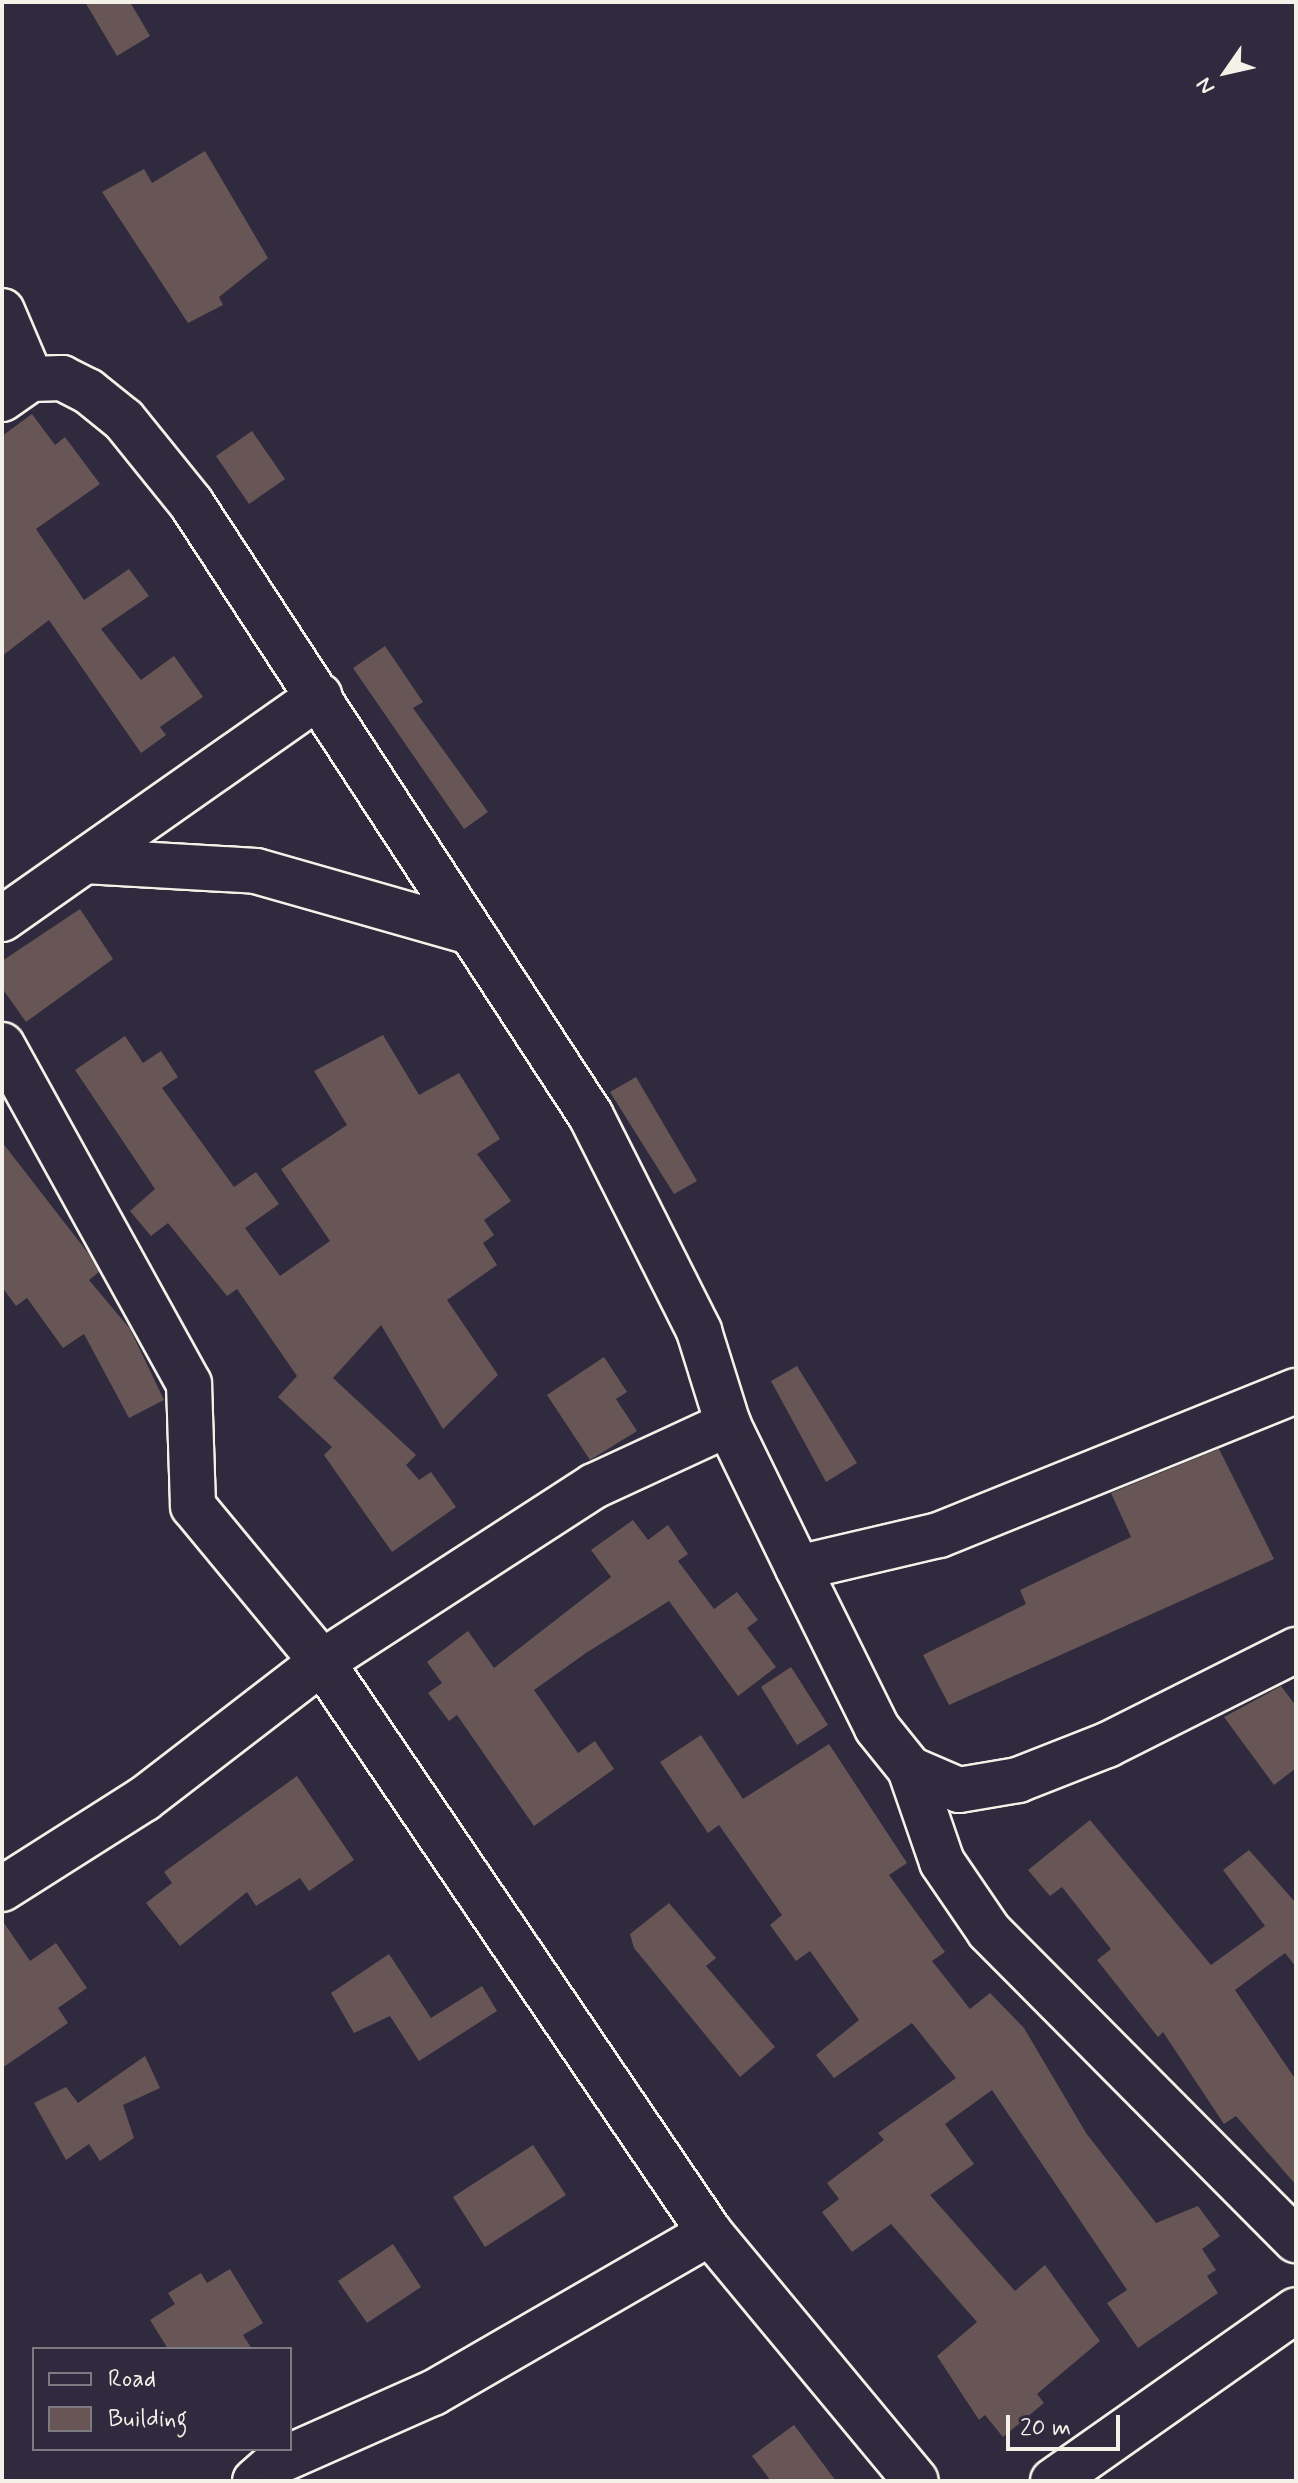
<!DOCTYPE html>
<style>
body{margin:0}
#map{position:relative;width:1298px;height:2483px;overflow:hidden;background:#2f2a3d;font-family:Mynerve,sans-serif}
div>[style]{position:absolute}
.building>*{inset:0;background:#685656}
.roads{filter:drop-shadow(2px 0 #f4f1e8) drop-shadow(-2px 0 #f4f1e8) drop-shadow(0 2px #f4f1e8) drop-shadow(0 -2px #f4f1e8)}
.street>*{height:44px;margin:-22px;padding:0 22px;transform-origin:22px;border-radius:22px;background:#2f2a3d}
span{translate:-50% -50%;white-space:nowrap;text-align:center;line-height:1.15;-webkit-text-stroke:8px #2f2a3d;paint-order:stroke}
.frame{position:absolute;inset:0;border:4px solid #f4f1e8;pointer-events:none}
.legend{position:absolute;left:32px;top:2347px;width:260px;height:104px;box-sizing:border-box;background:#2f2a3d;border:2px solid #7e7a81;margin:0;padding:10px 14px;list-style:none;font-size:24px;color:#f4f1e8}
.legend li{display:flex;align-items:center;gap:16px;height:40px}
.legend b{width:40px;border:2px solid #7e7a81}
.north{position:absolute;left:1186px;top:32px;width:80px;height:80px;-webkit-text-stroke:6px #2f2a3d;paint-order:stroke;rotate:236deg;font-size:22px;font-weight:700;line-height:32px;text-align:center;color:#f4f1e8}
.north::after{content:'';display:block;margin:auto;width:28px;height:36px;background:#f4f1e8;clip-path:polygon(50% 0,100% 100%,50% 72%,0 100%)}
.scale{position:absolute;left:1006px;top:2415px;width:114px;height:36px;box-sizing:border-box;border:4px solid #f4f1e8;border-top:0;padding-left:10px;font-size:24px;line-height:28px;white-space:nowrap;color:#f4f1e8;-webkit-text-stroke:6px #2f2a3d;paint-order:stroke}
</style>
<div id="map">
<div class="building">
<i style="clip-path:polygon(85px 2px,130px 2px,150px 36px,117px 56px)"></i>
<i style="clip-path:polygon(205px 151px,268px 258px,219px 297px,223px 305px,188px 323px,102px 192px,144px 169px,152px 183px)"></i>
<i style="clip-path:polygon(32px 414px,55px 445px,65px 437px,100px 484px,36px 529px,84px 600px,129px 569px,149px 596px,101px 629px,141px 680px,174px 656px,203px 697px,160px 727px,166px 735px,141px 753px,49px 620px,2px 656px,2px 436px)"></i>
<i style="clip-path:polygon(252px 431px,285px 479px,249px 504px,216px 456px)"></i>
<i style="clip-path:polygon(385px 646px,423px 702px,413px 708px,488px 812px,464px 829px,353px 668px)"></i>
<i style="clip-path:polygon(80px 909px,113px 959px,26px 1022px,2px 988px,2px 961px)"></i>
<i style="clip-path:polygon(383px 1035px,419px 1095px,459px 1073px,500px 1139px,477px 1154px,511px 1201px,484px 1220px,494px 1235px,483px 1243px,497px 1265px,447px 1300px,498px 1375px,443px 1429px,381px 1325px,333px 1378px,416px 1455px,406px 1465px,419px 1480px,431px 1472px,456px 1507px,392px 1552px,324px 1455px,332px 1447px,278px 1397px,297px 1376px,237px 1289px,227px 1296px,168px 1223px,151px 1236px,130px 1211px,155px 1189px,75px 1070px,125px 1036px,143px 1063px,161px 1051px,178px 1077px,162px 1088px,234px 1187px,256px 1172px,279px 1204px,245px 1228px,280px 1276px,330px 1241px,281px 1169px,347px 1125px,314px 1071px)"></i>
<i style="clip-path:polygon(636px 1077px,697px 1181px,674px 1194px,610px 1092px)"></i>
<i style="clip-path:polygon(2px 1142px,88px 1253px,99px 1272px,89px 1280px,130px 1329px,164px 1400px,129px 1418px,84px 1334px,63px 1348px,27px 1298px,16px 1306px,2px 1287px)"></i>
<i style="clip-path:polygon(604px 1357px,627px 1392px,616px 1399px,637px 1431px,590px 1460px,547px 1395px)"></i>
<i style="clip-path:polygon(797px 1366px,857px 1463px,826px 1482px,771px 1381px)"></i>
<i style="clip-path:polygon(1219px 1449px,1274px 1559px,949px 1705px,923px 1655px,1026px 1604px,1020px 1590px,1131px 1537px,1111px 1493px)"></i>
<i style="clip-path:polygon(633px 1520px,648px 1540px,668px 1525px,688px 1554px,678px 1561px,714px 1609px,737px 1592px,758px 1620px,747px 1628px,776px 1667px,738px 1696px,669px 1601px,586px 1653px,534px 1690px,578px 1753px,595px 1741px,614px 1769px,534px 1826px,457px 1715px,449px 1721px,428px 1693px,442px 1683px,427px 1662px,468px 1631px,494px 1668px,611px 1577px,591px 1550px)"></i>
<i style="clip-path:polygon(791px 1667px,828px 1725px,797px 1745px,761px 1687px)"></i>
<i style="clip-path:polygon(1281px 1686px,1296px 1706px,1296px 1768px,1274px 1785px,1224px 1717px)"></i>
<i style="clip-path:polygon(701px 1735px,743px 1799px,829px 1744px,907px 1863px,889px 1875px,945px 1952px,932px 1961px,970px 2009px,990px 1993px,1024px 2028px,1086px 2133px,1156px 2223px,1198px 2206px,1220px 2236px,1202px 2249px,1216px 2270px,1207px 2276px,1218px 2293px,1138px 2348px,1107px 2303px,1127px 2290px,992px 2090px,945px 2124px,974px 2164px,930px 2195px,1015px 2291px,1045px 2265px,1100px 2341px,1037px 2394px,1044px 2403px,1003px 2437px,985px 2415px,979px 2420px,937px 2356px,977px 2322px,891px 2224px,852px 2252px,822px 2212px,839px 2199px,827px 2183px,884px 2140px,878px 2133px,956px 2078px,912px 2023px,834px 2078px,816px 2055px,859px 2020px,810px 1951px,796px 1961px,770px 1925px,782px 1915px,719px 1825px,708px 1833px,660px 1762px)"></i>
<i style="clip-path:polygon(297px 1776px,354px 1860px,309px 1891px,300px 1878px,256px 1906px,247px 1892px,180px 1946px,146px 1903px,172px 1883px,164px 1872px)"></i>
<i style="clip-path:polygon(1090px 1820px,1211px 1965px,1265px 1926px,1223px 1870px,1249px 1850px,1296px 1903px,1296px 1967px,1285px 1953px,1235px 1990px,1296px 2080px,1296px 2185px,1236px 2116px,1224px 2124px,1163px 2032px,1158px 2037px,1097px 1960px,1111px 1949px,1062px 1887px,1050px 1896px,1028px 1870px)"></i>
<i style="clip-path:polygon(669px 1903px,716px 1958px,706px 1966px,775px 2047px,740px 2077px,634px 1948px,630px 1934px)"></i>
<i style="clip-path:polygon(2px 1920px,30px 1961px,56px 1943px,87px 1988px,58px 2008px,68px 2023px,2px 2068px)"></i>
<i style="clip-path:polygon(389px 1954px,431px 2018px,482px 1986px,497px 2011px,419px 2061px,390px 2016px,354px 2033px,331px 1993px)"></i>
<i style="clip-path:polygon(145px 2056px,160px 2088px,123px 2105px,134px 2138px,100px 2161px,89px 2144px,66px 2160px,34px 2103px,66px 2087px,78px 2103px)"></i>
<i style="clip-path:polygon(533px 2145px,566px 2195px,485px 2247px,453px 2197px)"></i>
<i style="clip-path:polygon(393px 2244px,421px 2287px,367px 2323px,338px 2281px)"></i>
<i style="clip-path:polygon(230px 2269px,263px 2323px,243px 2335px,252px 2349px,168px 2349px,150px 2320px,175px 2304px,168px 2293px,201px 2273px,207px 2283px)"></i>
<i style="clip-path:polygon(794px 2425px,836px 2481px,771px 2481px,752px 2456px)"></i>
</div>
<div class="roads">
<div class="street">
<i style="left:2px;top:311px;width:74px;rotate:66.9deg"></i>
<i style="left:2px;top:399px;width:35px;rotate:-35deg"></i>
<i style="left:31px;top:379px;width:31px;rotate:-2deg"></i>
<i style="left:62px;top:378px;width:29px;rotate:27deg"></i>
<i style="left:88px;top:391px;width:46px;rotate:38.9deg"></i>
<i style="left:124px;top:420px;width:107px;rotate:51.1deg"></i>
<i style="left:191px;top:503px;width:732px;rotate:56.87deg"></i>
<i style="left:591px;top:1116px;width:241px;rotate:63.3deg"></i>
<i style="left:699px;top:1331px;width:97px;rotate:72.7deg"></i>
<i style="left:728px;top:1424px;width:160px;rotate:64.1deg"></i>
<i style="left:798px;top:1568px;width:178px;rotate:63.7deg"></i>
<i style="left:877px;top:1728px;width:53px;rotate:51.2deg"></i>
<i style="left:910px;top:1769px;width:53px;rotate:23.2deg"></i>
<i style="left:959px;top:1790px;width:60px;rotate:-9.6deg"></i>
<i style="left:1018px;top:1780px;width:96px;rotate:-21.5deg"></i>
<i style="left:1107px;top:1745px;width:212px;rotate:-26.7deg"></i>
<i style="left:85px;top:861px;width:171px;rotate:3.3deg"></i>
<i style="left:256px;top:871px;width:223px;rotate:15.9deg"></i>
<i style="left:2px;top:919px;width:388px;rotate:-35.1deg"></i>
<i style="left:2px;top:1045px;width:387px;rotate:61.1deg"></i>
<i style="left:189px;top:1384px;width:122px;rotate:88.1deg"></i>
<i style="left:193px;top:1506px;width:202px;rotate:50.4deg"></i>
<i style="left:322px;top:1662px;width:690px;rotate:55.8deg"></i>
<i style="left:710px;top:2233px;width:322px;rotate:50.3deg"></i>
<i style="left:798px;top:1568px;width:145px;rotate:-13.2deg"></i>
<i style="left:939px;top:1535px;width:385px;rotate:-22deg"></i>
<i style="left:910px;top:1769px;width:98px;rotate:71deg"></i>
<i style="left:942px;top:1862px;width:83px;rotate:55.7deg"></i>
<i style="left:989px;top:1931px;width:436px;rotate:45.2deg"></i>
<i style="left:2px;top:1889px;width:168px;rotate:-32.4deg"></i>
<i style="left:144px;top:1799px;width:225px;rotate:-37.6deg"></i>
<i style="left:322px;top:1662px;width:324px;rotate:-32.9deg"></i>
<i style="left:594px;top:1486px;width:148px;rotate:-24.8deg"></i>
<i style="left:255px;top:2481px;width:29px;rotate:-41deg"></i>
<i style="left:277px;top:2462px;width:171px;rotate:-23.9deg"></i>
<i style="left:433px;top:2393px;width:320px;rotate:-30deg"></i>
<i style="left:1053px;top:2481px;width:297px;rotate:-35.1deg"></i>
</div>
</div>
<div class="frame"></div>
<ul class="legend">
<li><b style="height:10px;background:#2f2a3d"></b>Road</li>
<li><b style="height:22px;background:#685656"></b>Building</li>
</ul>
<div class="north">N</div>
<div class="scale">20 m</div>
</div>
